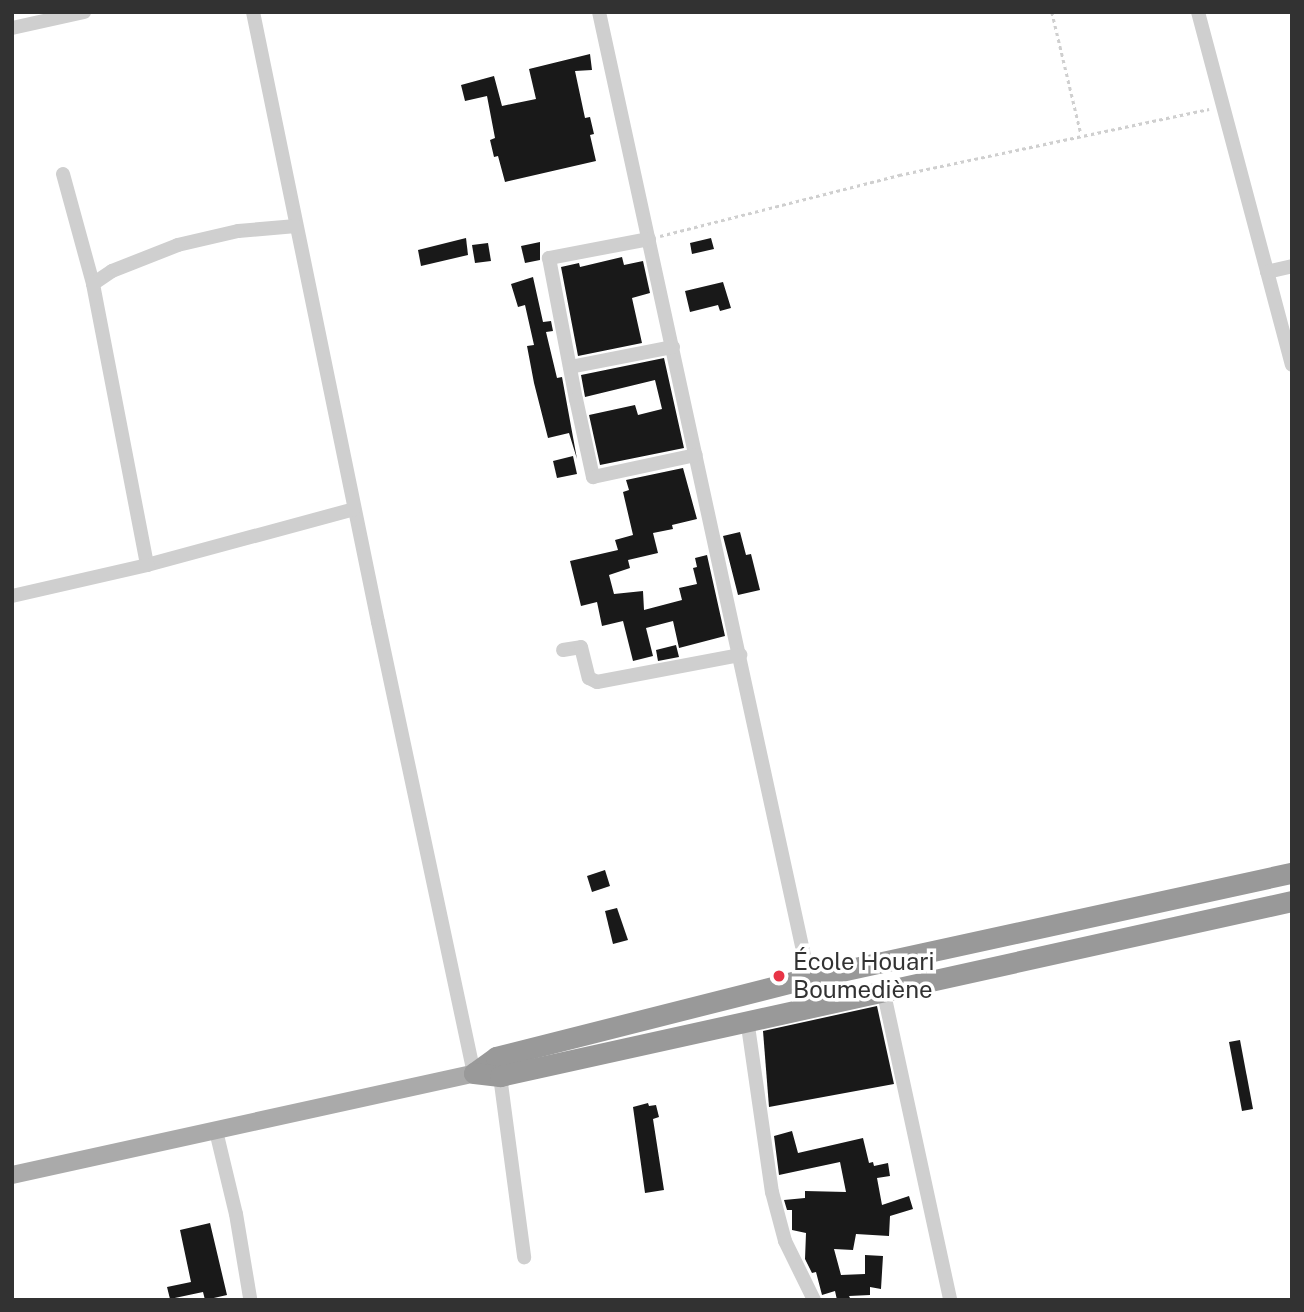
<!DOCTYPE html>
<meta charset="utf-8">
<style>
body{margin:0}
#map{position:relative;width:1304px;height:1312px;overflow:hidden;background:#fff;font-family:"Public Sans",sans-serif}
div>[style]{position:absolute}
.building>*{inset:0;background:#191919}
.path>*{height:2.5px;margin-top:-1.25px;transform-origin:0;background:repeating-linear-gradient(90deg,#cfcfcf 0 3.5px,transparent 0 7px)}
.minor>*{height:14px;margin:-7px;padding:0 7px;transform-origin:7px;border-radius:7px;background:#cfcfcf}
.major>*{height:18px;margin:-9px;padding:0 9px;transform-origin:9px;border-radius:9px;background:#aaa}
.highway>*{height:21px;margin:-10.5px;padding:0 10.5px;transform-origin:10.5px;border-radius:10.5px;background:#999}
.dots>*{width:19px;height:19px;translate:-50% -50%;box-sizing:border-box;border:4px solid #fff;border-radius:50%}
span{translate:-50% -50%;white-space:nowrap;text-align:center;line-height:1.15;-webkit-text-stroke:7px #fff;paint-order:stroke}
.poi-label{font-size:24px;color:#323232}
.left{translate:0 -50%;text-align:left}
.frame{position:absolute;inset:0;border:14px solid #323232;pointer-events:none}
</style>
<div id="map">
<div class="building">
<i style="clip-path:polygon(590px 54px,592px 70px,575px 71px,585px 118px,590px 117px,594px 134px,590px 135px,596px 161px,505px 182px,498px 156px,494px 157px,490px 140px,495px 138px,487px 96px,465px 101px,461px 85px,494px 76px,502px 106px,536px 99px,529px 69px)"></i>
<i style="clip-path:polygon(466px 238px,468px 255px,421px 266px,418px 250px)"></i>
<i style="clip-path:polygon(711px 238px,714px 249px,692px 254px,690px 243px)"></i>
<i style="clip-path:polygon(540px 242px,540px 260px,525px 263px,521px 246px)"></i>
<i style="clip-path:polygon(488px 243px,491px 261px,475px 263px,472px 245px)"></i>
<i style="clip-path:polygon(622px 257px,624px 265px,643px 261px,650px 293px,632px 298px,642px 343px,578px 356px,561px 267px,579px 263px,580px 267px)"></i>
<i style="clip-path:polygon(533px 277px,543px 322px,551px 321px,553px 331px,546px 332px,557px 378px,562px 377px,577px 459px,569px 433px,548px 438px,534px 383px,527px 346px,534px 345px,525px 305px,518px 307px,511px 284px)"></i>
<i style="clip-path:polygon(723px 282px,731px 308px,720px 311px,718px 305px,690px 312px,685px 291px)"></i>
<i style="clip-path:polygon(664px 358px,684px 448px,600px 465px,589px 415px,635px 405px,638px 415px,662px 409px,655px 380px,585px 397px,581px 375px)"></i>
<i style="clip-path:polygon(573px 456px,577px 474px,557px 478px,553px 461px)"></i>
<i style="clip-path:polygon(683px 468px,697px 519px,672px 525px,673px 529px,653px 533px,658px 553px,628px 560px,630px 568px,609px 575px,614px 594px,643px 591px,644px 610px,682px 600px,679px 588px,697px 584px,693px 568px,697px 567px,695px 558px,707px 555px,725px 636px,679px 648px,673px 621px,646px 628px,653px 656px,633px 661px,623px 621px,602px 626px,597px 602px,581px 606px,570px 561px,618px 550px,615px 540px,633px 535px,623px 492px,629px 490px,626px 480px)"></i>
<i style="clip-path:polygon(740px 532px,746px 555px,751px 554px,760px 590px,738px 595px,723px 536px)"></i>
<i style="clip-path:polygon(676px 645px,679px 657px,658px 661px,656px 650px)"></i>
<i style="clip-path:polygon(605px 870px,610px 886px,592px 892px,587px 876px)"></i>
<i style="clip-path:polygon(617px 908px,628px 940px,613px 944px,605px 911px)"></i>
<i style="clip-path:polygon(877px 1006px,894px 1084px,769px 1107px,763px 1031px)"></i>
<i style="clip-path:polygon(1240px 1040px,1253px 1109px,1242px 1111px,1229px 1042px)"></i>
<i style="clip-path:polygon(648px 1103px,649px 1106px,656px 1105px,659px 1117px,653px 1119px,664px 1190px,645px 1193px,633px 1107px)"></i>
<i style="clip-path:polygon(792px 1131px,798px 1153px,863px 1138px,869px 1163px,873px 1162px,874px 1166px,888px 1163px,890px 1176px,877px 1178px,882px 1205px,909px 1196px,913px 1209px,890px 1216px,889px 1236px,856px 1234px,853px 1250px,834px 1249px,841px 1275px,865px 1274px,865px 1255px,883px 1256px,881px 1289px,870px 1287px,870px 1295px,849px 1296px,850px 1298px,843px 1300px,837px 1300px,835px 1291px,822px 1295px,816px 1272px,812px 1273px,805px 1259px,806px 1233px,792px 1230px,792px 1210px,787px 1210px,784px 1200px,805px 1198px,805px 1191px,846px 1192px,840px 1162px,779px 1175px,774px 1136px)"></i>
<i style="clip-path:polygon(210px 1223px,227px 1295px,205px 1300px,203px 1292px,170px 1299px,167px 1287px,191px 1282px,180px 1230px)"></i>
</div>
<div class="path">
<i style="left:1052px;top:12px;width:125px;rotate:76.6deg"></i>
<i style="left:660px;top:236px;width:247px;rotate:-14.3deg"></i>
<i style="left:899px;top:175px;width:317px;rotate:-12deg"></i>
</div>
<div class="minor">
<i style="left:253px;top:12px;width:623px;rotate:78.42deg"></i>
<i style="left:378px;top:622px;width:461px;rotate:78deg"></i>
<i style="left:599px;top:12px;width:989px;rotate:77.74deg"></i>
<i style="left:1198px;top:12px;width:365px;rotate:75.1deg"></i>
<i style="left:12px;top:28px;width:74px;rotate:-12.5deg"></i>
<i style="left:63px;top:174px;width:114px;rotate:74.7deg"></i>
<i style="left:296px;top:226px;width:58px;rotate:175.1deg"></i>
<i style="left:238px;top:231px;width:62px;rotate:166.9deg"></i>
<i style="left:178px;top:245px;width:71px;rotate:158.5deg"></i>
<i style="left:112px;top:271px;width:23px;rotate:146deg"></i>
<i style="left:93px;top:284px;width:286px;rotate:79.1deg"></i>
<i style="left:147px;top:565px;width:214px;rotate:-15.1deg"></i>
<i style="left:649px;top:239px;width:102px;rotate:169.2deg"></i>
<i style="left:549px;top:258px;width:144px;rotate:79.2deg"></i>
<i style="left:576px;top:399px;width:80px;rotate:77.7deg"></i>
<i style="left:593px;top:477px;width:105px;rotate:-12.1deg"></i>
<i style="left:1267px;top:272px;width:26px;rotate:-13deg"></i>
<i style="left:570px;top:367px;width:105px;rotate:-11deg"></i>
<i style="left:12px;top:596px;width:139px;rotate:-12.9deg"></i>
<i style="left:563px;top:650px;width:18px;rotate:-9deg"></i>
<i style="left:581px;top:647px;width:32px;rotate:76deg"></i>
<i style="left:589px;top:678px;width:9px;rotate:27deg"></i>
<i style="left:597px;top:682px;width:146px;rotate:-10.7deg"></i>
<i style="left:883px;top:989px;width:318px;rotate:77.8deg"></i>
<i style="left:747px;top:1019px;width:175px;rotate:81.8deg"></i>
<i style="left:772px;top:1192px;width:51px;rotate:75.1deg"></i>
<i style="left:785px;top:1241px;width:66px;rotate:63.8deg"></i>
<i style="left:500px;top:1076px;width:183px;rotate:82.4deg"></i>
<i style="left:216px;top:1131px;width:85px;rotate:76.5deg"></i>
<i style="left:236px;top:1214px;width:85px;rotate:80.5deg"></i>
</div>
<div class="major">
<i style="left:12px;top:1175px;width:473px;rotate:-12.4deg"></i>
</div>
<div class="highway">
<i style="left:474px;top:1073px;width:27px;rotate:-36deg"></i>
<i style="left:496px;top:1057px;width:323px;rotate:-14.2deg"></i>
<i style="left:809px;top:978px;width:494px;rotate:-12.3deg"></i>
<i style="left:474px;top:1073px;width:26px;rotate:7deg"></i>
<i style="left:500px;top:1076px;width:811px;rotate:-12.46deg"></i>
</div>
<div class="dots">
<i style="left:779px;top:976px;background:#e83547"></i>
</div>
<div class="poi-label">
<span class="left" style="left:793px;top:976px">École Houari<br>Boumediène</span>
</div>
<div class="frame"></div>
</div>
